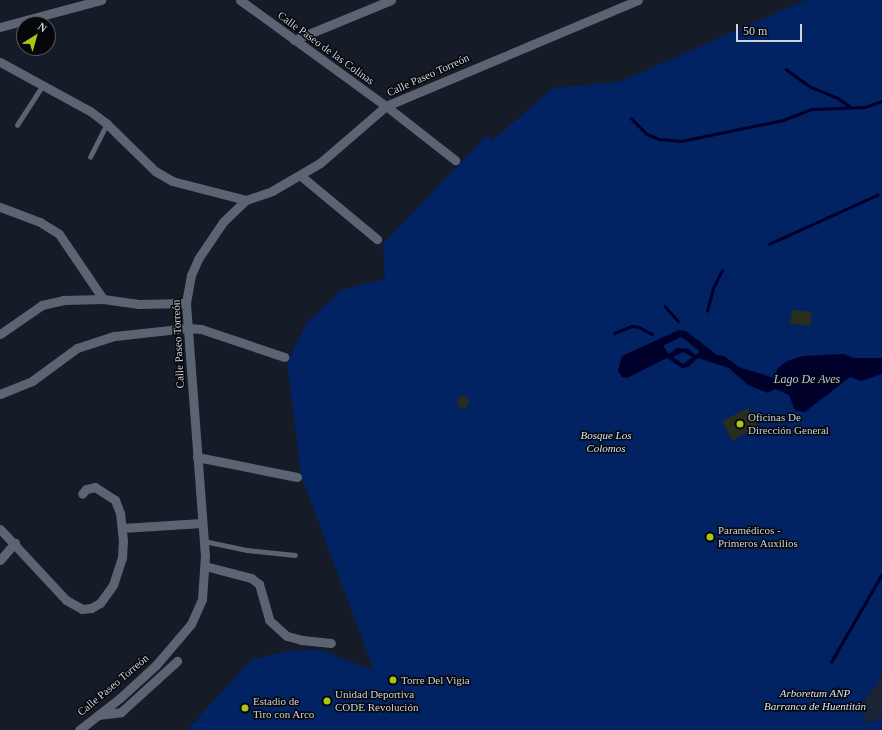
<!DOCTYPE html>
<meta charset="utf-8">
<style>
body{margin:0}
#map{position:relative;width:882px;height:730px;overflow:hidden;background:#151c28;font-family:"Times New Roman",serif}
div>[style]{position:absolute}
.built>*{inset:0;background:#1a2435}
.green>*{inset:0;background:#012263}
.water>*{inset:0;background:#00002a}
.stream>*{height:2.5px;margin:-1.25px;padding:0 1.25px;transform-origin:1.25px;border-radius:1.25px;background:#00002a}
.building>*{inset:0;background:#292d1e}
.round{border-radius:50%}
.service>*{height:4.5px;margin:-2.25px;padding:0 2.25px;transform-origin:2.25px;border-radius:2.25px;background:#5c6473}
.minor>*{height:9px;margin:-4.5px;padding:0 4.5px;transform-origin:4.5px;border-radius:4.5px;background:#5c6473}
.dots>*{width:11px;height:11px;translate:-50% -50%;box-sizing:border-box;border:2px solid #05070b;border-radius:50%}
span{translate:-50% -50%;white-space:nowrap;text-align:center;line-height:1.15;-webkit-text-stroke:3px #05070b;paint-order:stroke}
.street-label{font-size:11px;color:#ced3dc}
.poi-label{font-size:11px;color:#ced3dc}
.left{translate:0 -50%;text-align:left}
.park-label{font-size:11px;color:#d8e4f8;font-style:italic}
.water-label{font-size:12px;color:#b0c7ee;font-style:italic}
.north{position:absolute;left:16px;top:16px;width:40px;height:40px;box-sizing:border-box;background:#05070b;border:1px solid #55595f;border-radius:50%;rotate:37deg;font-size:11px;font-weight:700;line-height:16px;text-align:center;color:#ced3dc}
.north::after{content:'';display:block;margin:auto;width:14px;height:18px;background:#acc613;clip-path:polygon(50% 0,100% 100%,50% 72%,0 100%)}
.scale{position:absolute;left:736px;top:24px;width:66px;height:18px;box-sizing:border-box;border:2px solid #ced3dc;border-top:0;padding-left:5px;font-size:12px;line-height:14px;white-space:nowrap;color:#ced3dc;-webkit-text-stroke:3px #05070b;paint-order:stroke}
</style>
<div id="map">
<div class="built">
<i style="clip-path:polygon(882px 672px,882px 716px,868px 724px,858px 706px,877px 685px)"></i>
</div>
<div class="green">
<i style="clip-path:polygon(806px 0,882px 0,882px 672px,877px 685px,858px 706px,868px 724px,882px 716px,882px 730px,187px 730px,251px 660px,284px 652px,318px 649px,374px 671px,301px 475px,287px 363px,307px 323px,341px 290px,385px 279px,383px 244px,487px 135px,492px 141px,553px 88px,619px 82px)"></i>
</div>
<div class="water">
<i style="clip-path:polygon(evenodd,679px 330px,686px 331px,717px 355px,724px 356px,739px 367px,774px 378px,777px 369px,787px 361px,803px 356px,844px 354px,853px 358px,882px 358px,882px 374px,861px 381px,850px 377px,805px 412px,795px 411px,789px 395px,775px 389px,768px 393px,748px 385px,729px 368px,698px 358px,688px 367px,682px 368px,667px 358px,627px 378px,622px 377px,618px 371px,622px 356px,679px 330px,681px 337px,686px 340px,700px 352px,695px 355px,689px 349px,677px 348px,669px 354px,663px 346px,681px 337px,679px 330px,683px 352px,693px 357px,683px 364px,673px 357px,683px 352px)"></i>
</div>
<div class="stream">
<i style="left:786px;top:69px;width:31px;rotate:36deg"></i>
<i style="left:811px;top:87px;width:29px;rotate:22deg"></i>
<i style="left:838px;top:98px;width:16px;rotate:35deg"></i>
<i style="left:631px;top:118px;width:23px;rotate:45deg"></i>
<i style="left:647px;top:134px;width:13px;rotate:23deg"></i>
<i style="left:659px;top:139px;width:22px;rotate:5deg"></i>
<i style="left:681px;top:141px;width:104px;rotate:-11.6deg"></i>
<i style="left:783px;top:120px;width:31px;rotate:-21deg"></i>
<i style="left:812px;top:109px;width:53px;rotate:-2.2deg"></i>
<i style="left:865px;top:107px;width:18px;rotate:-19deg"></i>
<i style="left:769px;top:244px;width:119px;rotate:-24.4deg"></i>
<i style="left:665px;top:306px;width:20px;rotate:49deg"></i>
<i style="left:707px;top:311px;width:24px;rotate:-75deg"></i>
<i style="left:713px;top:288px;width:20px;rotate:-63deg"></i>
<i style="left:614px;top:333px;width:19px;rotate:-21deg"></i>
<i style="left:632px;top:326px;width:7px;rotate:8deg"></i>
<i style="left:639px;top:327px;width:15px;rotate:28deg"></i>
<i style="left:831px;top:662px;width:102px;rotate:-59.9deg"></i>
</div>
<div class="building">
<i style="clip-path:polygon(792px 310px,812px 312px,810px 326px,790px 324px)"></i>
<i class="round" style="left:457px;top:396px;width:12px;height:12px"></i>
<i style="clip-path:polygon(748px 408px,758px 427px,732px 441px,722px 421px)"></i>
<i class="round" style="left:389px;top:676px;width:8px;height:8px"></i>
</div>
<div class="service">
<i style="left:17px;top:125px;width:48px;rotate:-57deg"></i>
<i style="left:90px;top:157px;width:37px;rotate:-63deg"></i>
<i style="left:204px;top:541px;width:44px;rotate:11.8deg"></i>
<i style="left:247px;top:550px;width:48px;rotate:5.9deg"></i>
</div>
<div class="minor">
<i style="left:240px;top:0;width:180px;rotate:36deg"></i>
<i style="left:386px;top:106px;width:88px;rotate:38deg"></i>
<i style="left:0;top:27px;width:105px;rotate:-15deg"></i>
<i style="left:294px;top:40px;width:105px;rotate:-22.4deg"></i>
<i style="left:0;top:62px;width:102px;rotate:28.6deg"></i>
<i style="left:90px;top:111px;width:21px;rotate:37deg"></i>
<i style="left:107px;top:124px;width:67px;rotate:44.4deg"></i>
<i style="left:155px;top:171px;width:20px;rotate:30deg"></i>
<i style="left:172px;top:181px;width:76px;rotate:14.4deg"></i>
<i style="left:301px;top:176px;width:99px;rotate:39.7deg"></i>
<i style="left:0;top:207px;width:43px;rotate:20.6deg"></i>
<i style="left:40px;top:222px;width:22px;rotate:32deg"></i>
<i style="left:59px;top:234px;width:78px;rotate:55.9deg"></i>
<i style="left:0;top:334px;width:51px;rotate:-34.6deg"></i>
<i style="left:42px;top:305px;width:22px;rotate:-13deg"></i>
<i style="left:63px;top:300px;width:40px;rotate:-1.4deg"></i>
<i style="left:103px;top:299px;width:36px;rotate:8deg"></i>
<i style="left:139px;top:304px;width:47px;rotate:-1.2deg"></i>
<i style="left:0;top:394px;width:35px;rotate:-22deg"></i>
<i style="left:32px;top:381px;width:56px;rotate:-36.3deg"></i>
<i style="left:77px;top:348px;width:40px;rotate:-18deg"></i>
<i style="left:115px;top:336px;width:72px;rotate:-6.3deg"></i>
<i style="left:187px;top:328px;width:14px;rotate:4deg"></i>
<i style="left:201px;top:329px;width:88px;rotate:18.6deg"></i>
<i style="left:197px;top:457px;width:102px;rotate:11.3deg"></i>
<i style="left:122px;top:528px;width:80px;rotate:-3.6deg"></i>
<i style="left:0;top:529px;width:97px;rotate:47.1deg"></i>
<i style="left:66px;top:600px;width:18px;rotate:29deg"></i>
<i style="left:82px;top:609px;width:9px;rotate:-6deg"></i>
<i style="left:91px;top:608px;width:10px;rotate:-29deg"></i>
<i style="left:100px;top:603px;width:22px;rotate:-54deg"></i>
<i style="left:113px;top:585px;width:28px;rotate:-72deg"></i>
<i style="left:122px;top:558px;width:17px;rotate:-87deg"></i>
<i style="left:123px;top:541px;width:28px;rotate:-96deg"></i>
<i style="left:120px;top:513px;width:14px;rotate:-111deg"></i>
<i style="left:115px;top:500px;width:24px;rotate:-147deg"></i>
<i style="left:95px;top:487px;width:9px;rotate:167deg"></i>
<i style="left:86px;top:489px;width:6px;rotate:129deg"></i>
<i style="left:0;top:560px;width:23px;rotate:-49deg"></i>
<i style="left:205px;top:566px;width:48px;rotate:14.6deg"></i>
<i style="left:251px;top:578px;width:10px;rotate:37deg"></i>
<i style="left:259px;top:584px;width:37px;rotate:74deg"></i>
<i style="left:269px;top:620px;width:24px;rotate:42deg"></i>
<i style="left:287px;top:636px;width:16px;rotate:15deg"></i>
<i style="left:302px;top:640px;width:29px;rotate:6deg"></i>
<i style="left:98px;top:715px;width:23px;rotate:-7deg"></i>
<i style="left:121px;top:712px;width:76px;rotate:-42.3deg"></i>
<i style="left:79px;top:730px;width:52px;rotate:-38deg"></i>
<i style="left:120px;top:698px;width:49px;rotate:-42.5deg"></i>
<i style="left:156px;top:665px;width:54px;rotate:-49.5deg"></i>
<i style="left:191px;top:624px;width:27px;rotate:-66deg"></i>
<i style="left:202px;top:599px;width:43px;rotate:-86deg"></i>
<i style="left:205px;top:556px;width:254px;rotate:-94.3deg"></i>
<i style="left:186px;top:303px;width:28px;rotate:-80deg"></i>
<i style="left:191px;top:275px;width:17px;rotate:-66deg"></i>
<i style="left:198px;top:259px;width:45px;rotate:-56deg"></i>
<i style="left:223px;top:222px;width:32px;rotate:-44deg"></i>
<i style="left:246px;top:200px;width:28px;rotate:-19deg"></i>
<i style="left:272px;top:191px;width:56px;rotate:-30.3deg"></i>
<i style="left:320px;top:163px;width:87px;rotate:-40.8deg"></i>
<i style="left:386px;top:106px;width:273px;rotate:-22.8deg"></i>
</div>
<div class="dots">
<i style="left:740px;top:424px;background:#acc613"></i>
<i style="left:710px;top:537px;background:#acc613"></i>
<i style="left:393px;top:680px;background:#acc613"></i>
<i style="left:327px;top:701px;background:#acc613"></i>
<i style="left:245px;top:708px;background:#acc613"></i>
</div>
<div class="street-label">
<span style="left:326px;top:48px;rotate:36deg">Calle Paseo de las Colinas</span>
<span style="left:428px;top:75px;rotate:-24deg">Calle Paseo Torreón</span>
<span style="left:178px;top:344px;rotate:-93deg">Calle Paseo Torreón</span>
<span style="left:113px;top:685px;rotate:-40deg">Calle Paseo Torreón</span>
</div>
<div class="poi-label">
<span class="left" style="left:748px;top:424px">Oficinas De<br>Dirección General</span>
<span class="left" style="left:718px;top:537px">Paramédicos -<br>Primeros Auxilios</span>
<span class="left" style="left:401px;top:680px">Torre Del Vigia</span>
<span class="left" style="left:335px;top:701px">Unidad Deportiva<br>CODE Revolución</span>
<span class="left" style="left:253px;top:708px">Estadio de<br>Tiro con Arco</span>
</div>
<div class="park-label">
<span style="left:606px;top:442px">Bosque Los<br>Colomos</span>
<span style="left:815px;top:700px">Arboretum ANP<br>Barranca de Huentitán</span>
</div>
<div class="water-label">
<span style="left:807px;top:380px">Lago De Aves</span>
</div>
<div class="north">N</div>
<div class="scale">50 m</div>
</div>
